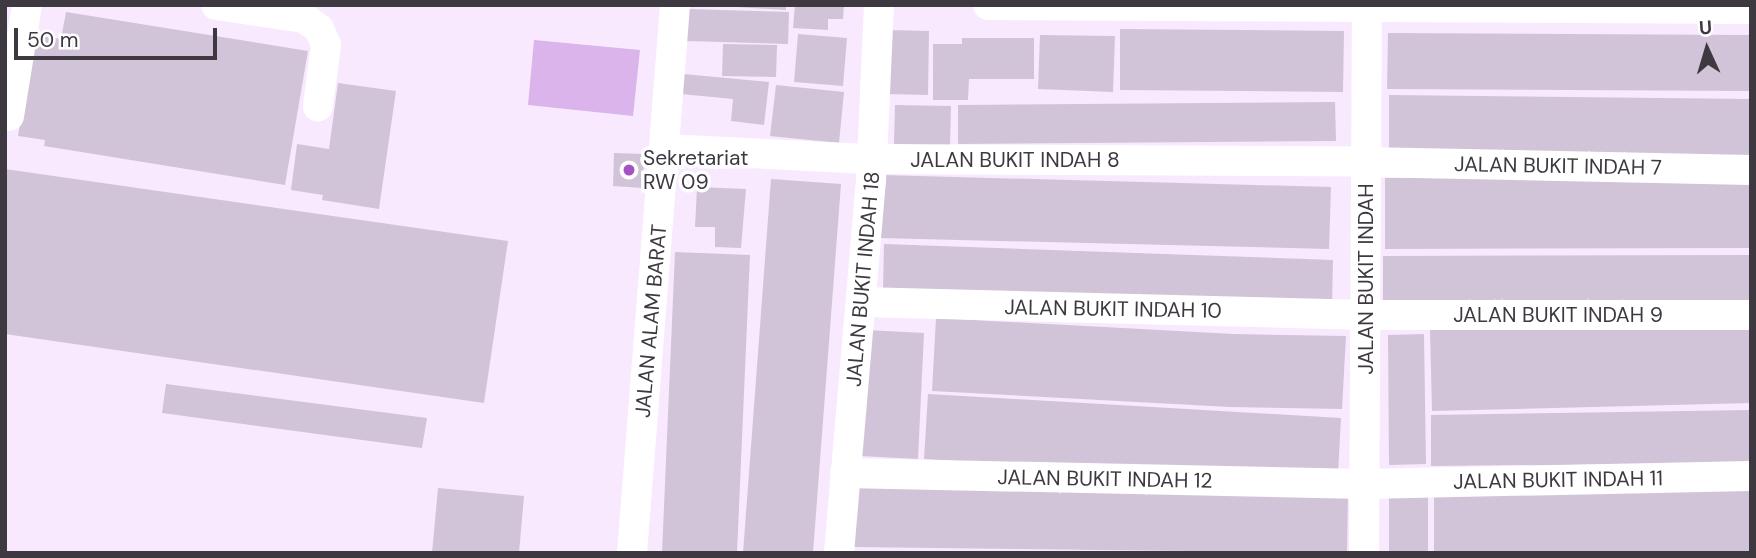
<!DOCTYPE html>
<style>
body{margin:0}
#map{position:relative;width:1756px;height:558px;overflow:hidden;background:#f8e9fe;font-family:"DM Sans",sans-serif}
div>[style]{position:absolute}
.green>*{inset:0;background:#dab4ea}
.building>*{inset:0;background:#d2c4d8}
.minor>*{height:30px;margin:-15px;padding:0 15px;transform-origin:15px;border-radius:15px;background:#fff}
.dots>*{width:19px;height:19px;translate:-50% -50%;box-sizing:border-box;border:4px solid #fff;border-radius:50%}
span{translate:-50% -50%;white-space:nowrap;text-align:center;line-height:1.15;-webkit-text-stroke:7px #fff;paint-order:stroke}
.poi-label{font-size:21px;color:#3e3841}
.left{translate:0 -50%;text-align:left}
.street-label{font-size:21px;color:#3e3841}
.frame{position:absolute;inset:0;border:7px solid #3e3841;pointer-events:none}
.north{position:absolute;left:1672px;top:14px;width:70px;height:70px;-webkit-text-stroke:5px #fff;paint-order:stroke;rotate:356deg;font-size:19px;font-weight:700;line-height:28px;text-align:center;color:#3e3841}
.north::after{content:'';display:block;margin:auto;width:24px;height:32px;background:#3e3841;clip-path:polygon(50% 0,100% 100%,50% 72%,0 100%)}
.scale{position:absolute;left:14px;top:28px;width:203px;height:32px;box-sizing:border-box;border:4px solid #3e3841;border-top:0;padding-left:9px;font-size:21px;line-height:24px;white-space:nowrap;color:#3e3841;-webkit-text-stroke:5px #fff;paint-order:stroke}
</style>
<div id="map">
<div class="green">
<i style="clip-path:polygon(534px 40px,640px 50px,633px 116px,528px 105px)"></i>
</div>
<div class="building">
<i style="clip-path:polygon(705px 5px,786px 5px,786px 10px)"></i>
<i style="clip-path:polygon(795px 5px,844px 5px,843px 19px,828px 19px,828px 30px,793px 28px)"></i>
<i style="clip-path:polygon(687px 9px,789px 12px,788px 44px,686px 41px)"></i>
<i style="clip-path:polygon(66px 12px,308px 51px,285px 185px,44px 146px,45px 140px,18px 136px,34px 35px,61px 39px)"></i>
<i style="clip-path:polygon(1120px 29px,1344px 31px,1343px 92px,1120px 90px)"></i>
<i style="clip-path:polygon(887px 30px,929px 31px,928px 95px,886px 94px)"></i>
<i style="clip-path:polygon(1388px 33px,1751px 35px,1751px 91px,1387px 89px)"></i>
<i style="clip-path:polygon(798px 34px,847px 38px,843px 86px,794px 82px)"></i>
<i style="clip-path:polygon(1040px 35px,1115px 36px,1113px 92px,1038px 89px)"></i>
<i style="clip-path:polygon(962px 38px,1034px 38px,1034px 79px,969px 79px,968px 100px,933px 100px,933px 44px,962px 44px)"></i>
<i style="clip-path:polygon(723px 44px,777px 45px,776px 77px,722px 76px)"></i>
<i style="clip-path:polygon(683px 74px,769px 82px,764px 125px,731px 121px,733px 99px,681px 94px)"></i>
<i style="clip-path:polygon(338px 83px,396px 91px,379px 209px,322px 200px,323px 195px,291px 190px,297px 144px,329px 149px)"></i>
<i style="clip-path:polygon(776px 85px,844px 92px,839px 143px,770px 136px)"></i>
<i style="clip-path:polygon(1389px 95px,1751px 99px,1751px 156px,1389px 152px)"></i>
<i style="clip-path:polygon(1335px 102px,1336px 141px,958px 144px,958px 105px)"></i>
<i style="clip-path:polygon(895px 105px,951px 106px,950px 146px,894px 144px)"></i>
<i style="clip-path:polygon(614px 153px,644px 154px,643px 188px,613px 186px)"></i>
<i style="clip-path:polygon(5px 169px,508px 241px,484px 403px,5px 334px)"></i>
<i style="clip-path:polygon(882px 175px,1331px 187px,1329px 249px,880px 238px)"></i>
<i style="clip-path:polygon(1751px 177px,1751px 248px,1385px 249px,1385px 178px)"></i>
<i style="clip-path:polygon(771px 179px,841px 184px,813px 553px,743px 553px)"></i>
<i style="clip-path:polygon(697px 187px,746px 189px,741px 248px,715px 247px,715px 227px,695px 227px)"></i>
<i style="clip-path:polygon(884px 244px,1333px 260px,1332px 305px,883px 290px)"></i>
<i style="clip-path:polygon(675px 252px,750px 255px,737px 553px,662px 553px)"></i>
<i style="clip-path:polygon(1751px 255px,1751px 301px,1383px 303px,1383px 256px)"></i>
<i style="clip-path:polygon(936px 318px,1234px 334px,1346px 336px,1342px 409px,1230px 407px,932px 391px)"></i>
<i style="clip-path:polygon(1751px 322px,1751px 403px,1432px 411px,1430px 330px)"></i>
<i style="clip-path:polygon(867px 330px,924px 333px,918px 459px,860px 456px)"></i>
<i style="clip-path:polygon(1424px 334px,1426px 464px,1389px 465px,1388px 335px)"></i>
<i style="clip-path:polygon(166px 384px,427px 418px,422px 448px,162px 413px)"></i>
<i style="clip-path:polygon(928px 394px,1341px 418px,1338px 474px,1077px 468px,924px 459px)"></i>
<i style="clip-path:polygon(1751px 410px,1751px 463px,1431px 466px,1431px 415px)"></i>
<i style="clip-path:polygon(854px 486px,1348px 494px,1347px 553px,853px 547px)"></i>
<i style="clip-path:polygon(438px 488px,524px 496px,519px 553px,432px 553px)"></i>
<i style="clip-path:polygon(1751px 489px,1751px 553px,1434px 553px,1434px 495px)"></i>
<i style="clip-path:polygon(1389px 496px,1428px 496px,1428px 553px,1389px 553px)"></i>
</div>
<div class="minor">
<i style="left:216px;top:5px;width:89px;rotate:8.4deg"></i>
<i style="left:304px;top:18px;width:19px;rotate:36deg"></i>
<i style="left:319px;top:29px;width:17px;rotate:66deg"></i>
<i style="left:326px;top:45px;width:62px;rotate:97.5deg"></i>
<i style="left:988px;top:5px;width:763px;rotate:0.3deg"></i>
<i style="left:9px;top:116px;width:112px;rotate:-80.8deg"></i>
<i style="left:665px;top:149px;width:208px;rotate:2.8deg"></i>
<i style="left:873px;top:159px;width:493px;rotate:0.3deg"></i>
<i style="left:1366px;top:162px;width:385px;rotate:1.2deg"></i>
<i style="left:861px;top:302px;width:505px;rotate:1.47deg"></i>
<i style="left:1366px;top:315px;width:385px"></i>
<i style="left:845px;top:473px;width:519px;rotate:1.21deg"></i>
<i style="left:1364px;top:484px;width:387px;rotate:-1.2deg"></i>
<i style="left:632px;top:553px;width:550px;rotate:-85.51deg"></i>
<i style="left:839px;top:553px;width:373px;rotate:-85.1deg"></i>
<i style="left:871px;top:181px;width:176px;rotate:-87.4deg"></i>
<i style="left:1364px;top:553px;width:548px;rotate:-89.69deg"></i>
</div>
<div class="dots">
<i style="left:629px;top:170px;background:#a353c3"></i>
</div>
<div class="poi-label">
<span class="left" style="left:643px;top:170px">Sekretariat<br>RW 09</span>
</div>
<div class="street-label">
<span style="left:1015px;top:160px">JALAN BUKIT INDAH 8</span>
<span style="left:1558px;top:166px;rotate:1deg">JALAN BUKIT INDAH 7</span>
<span style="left:863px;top:279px;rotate:-85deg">JALAN BUKIT INDAH 18</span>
<span style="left:1366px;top:279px;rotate:-90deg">JALAN BUKIT INDAH</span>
<span style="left:1113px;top:309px;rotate:1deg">JALAN BUKIT INDAH 10</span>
<span style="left:1558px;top:315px">JALAN BUKIT INDAH 9</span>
<span style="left:651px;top:321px;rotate:-85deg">JALAN ALAM BARAT</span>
<span style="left:1105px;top:479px;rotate:1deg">JALAN BUKIT INDAH 12</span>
<span style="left:1558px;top:480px;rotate:-1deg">JALAN BUKIT INDAH 11</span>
</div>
<div class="frame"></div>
<div class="north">U</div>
<div class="scale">50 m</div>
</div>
